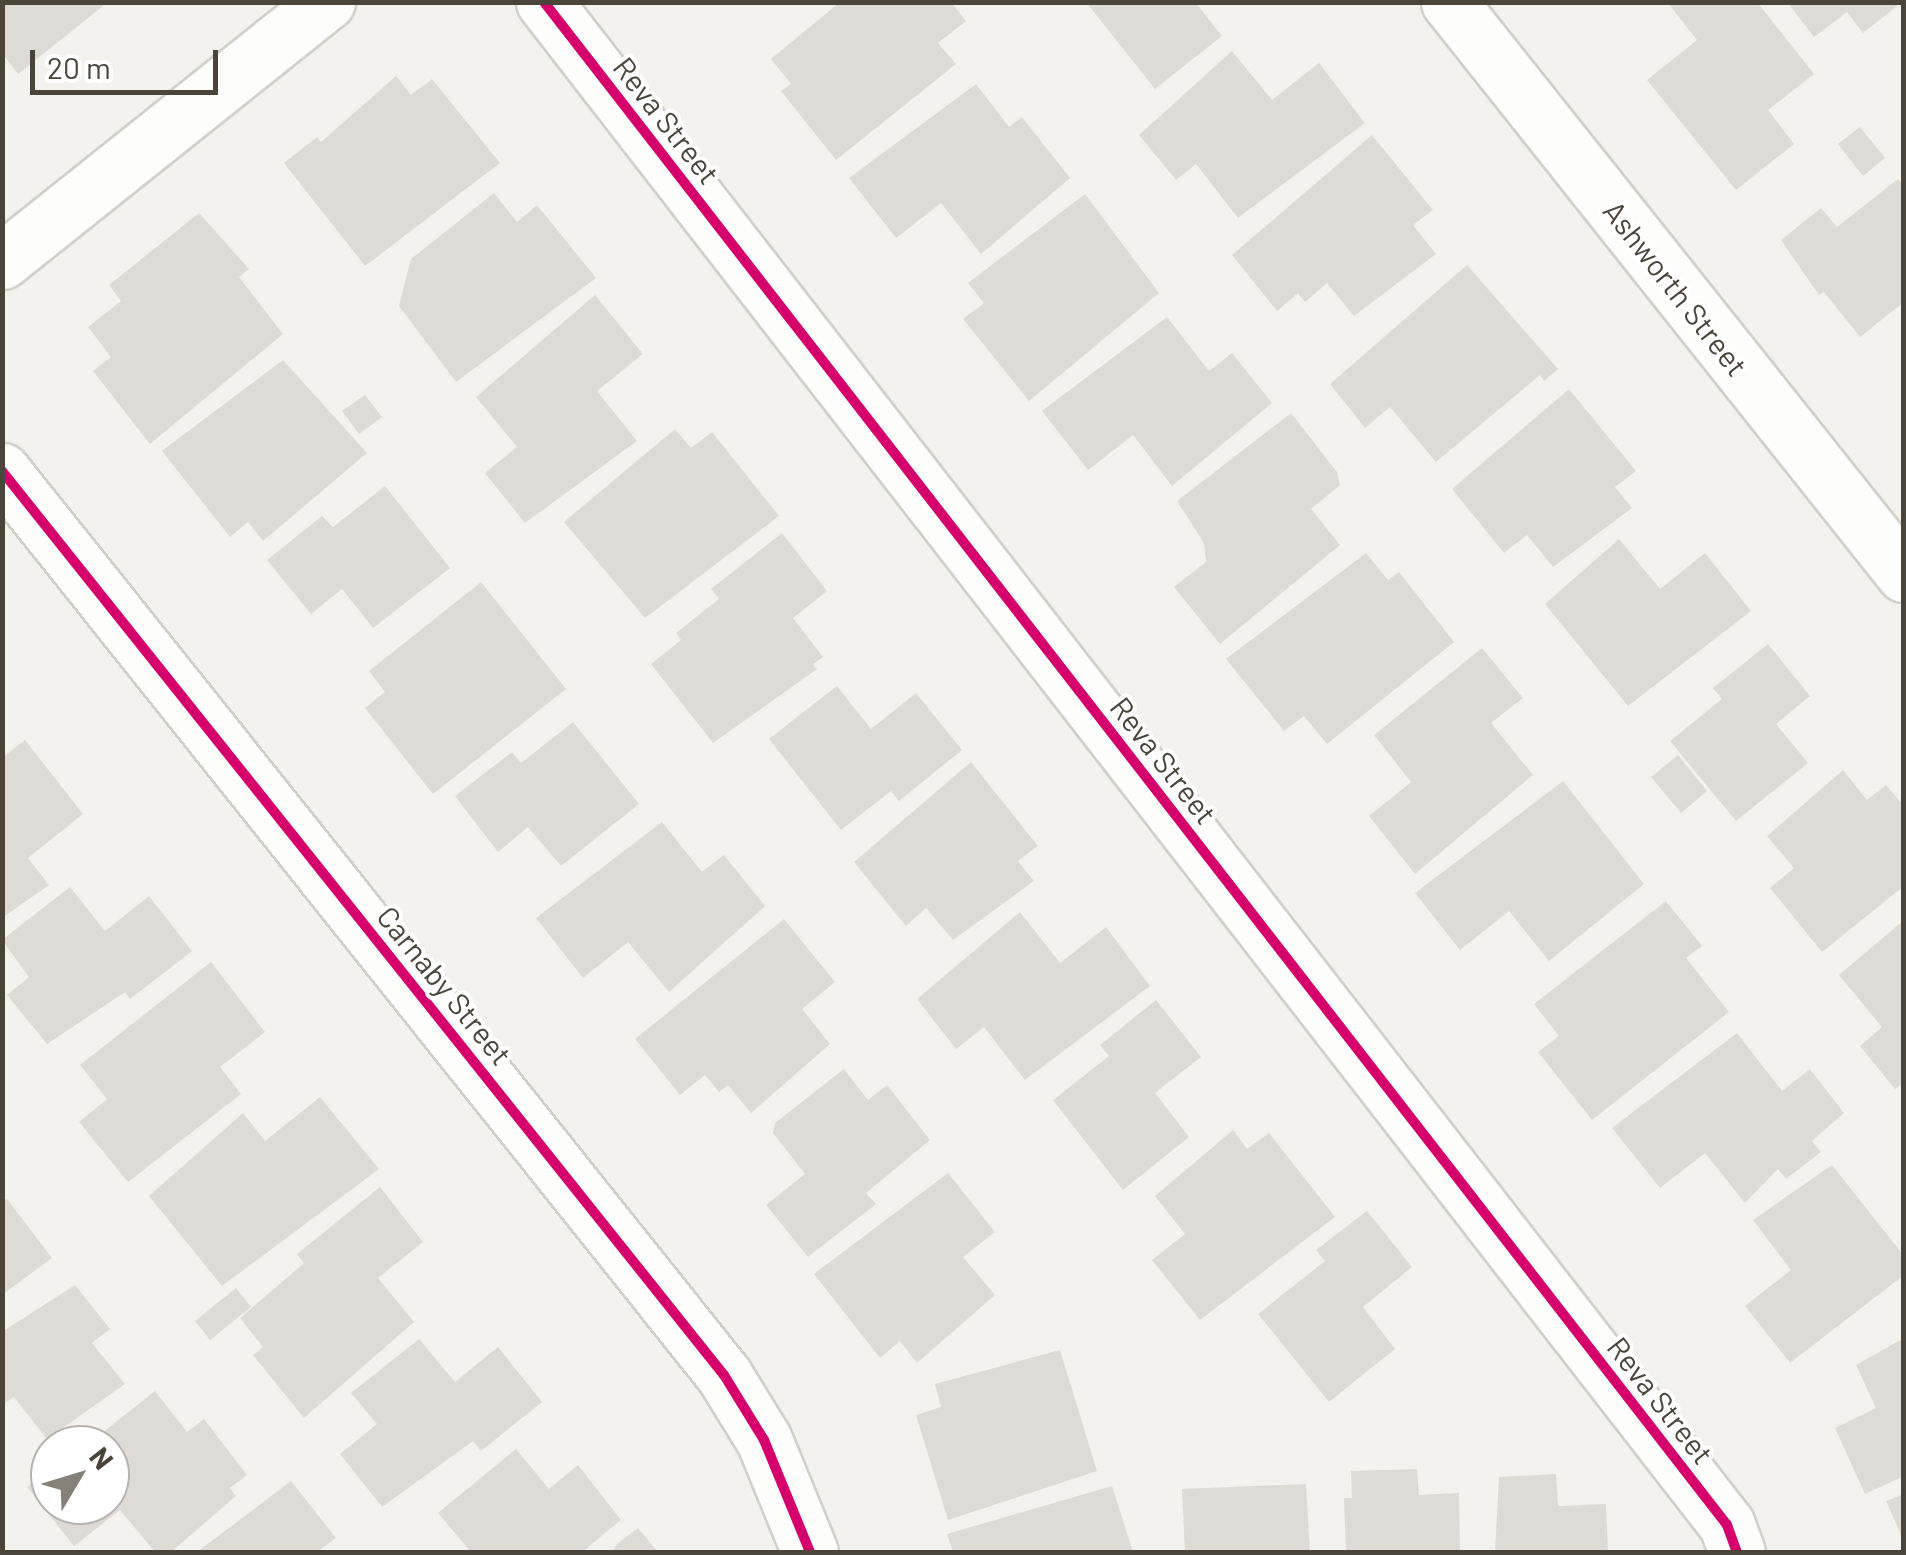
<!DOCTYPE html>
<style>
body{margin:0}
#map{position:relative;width:1906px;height:1555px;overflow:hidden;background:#f4f2ee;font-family:Barlow,sans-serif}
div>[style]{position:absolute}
.building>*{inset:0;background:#dedbd6}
.roads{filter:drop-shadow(2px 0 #d2d0cb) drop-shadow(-2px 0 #d2d0cb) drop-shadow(0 2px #d2d0cb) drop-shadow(0 -2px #d2d0cb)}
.street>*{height:55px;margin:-27.5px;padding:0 27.5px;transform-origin:27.5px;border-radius:27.5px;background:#fdfdfc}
.cycleway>*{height:10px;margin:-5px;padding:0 5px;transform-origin:5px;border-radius:5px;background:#d6006c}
span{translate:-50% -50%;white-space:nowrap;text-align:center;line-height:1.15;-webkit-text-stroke:8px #fff;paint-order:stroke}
.street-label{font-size:30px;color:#4b4439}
.frame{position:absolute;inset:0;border:5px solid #4b4439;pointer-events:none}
.north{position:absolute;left:30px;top:1425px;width:100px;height:100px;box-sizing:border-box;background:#fff;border:2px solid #b7b4b0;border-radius:50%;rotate:52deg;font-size:28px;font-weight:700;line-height:40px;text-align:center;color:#4b4439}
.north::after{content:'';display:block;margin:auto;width:35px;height:45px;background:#868178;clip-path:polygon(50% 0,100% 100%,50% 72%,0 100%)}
.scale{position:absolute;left:30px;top:50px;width:188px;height:45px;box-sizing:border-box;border:5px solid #4b4439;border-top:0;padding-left:12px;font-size:30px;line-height:35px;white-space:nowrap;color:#4b4439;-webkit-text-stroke:8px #fff;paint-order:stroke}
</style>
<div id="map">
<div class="building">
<i style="clip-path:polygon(2px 2px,100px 2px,103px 6px,18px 74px,3px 54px)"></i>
<i style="clip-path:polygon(840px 2px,951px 2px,966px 21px,938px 43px,956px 64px,836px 160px,781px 91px,791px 84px,771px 59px)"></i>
<i style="clip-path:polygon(1086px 2px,1195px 2px,1222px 36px,1155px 89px)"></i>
<i style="clip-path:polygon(1667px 2px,1757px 2px,1814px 74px,1768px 110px,1794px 144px,1736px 190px,1647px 80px,1697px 40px)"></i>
<i style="clip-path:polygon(1787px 2px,1902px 2px,1863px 33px,1847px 12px,1814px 37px)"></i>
<i style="clip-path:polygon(1232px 51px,1272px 100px,1319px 63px,1365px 123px,1238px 218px,1196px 164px,1176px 180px,1139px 135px)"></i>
<i style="clip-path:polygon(396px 76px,411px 95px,432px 79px,500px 163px,365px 266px,284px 163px,317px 137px,321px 142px)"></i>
<i style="clip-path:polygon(976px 84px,1009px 127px,1022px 117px,1070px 178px,981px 254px,941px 203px,896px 238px,849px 178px)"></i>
<i style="clip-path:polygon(1860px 127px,1885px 158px,1863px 176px,1838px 144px)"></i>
<i style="clip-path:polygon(1372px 135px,1433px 210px,1413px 225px,1436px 254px,1354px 316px,1327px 283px,1305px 302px,1298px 293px,1277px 311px,1232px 255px)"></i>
<i style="clip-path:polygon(1898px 179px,1904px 186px,1904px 302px,1860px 337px,1824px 292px,1819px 295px,1781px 240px,1821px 208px,1837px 227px)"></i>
<i style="clip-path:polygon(494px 193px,517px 222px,537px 205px,596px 278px,456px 382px,399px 306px,411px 259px)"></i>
<i style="clip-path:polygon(1085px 194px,1159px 293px,1029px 401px,963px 319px,984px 303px,968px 283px)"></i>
<i style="clip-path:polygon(199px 213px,249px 269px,239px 277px,283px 334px,150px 444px,93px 371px,111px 357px,88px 327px,121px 301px,109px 285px)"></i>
<i style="clip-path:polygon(1467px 265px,1558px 369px,1544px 381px,1540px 375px,1436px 462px,1390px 407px,1365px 428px,1330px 384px)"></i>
<i style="clip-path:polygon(595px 295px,643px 354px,597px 391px,637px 441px,525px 523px,485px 473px,517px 447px,476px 397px)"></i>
<i style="clip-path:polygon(1167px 317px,1209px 371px,1232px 353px,1272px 403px,1172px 486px,1133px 435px,1088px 470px,1042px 411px)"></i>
<i style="clip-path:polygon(283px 360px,367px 453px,263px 541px,248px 522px,230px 537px,162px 451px)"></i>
<i style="clip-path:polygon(1569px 389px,1636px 471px,1615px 487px,1632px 508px,1553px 567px,1527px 535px,1504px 553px,1452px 489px)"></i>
<i style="clip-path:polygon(365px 395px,382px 417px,359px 434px,342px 411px)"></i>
<i style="clip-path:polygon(1291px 413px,1337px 472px,1340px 485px,1311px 509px,1340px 545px,1220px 644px,1174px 587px,1206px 562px,1204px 543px,1177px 501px)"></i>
<i style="clip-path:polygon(675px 429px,691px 448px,712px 432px,779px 516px,645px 618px,564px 522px)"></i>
<i style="clip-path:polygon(385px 486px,450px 568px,373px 628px,342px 589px,311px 614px,267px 560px,322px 516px,333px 527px)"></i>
<i style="clip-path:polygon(782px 533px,827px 591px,793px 618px,823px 657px,813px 664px,817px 669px,713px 743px,651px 664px,681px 640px,676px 633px,719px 599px,711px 589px)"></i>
<i style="clip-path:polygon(1619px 539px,1660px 589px,1705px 553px,1751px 611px,1628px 706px,1545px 604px)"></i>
<i style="clip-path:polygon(1366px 553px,1388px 580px,1399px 572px,1454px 642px,1327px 744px,1304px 716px,1284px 731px,1226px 659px)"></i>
<i style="clip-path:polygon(481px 582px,566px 689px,433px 794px,365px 708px,385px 692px,369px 671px)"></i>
<i style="clip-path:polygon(1768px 644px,1810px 696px,1776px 724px,1808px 763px,1736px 821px,1670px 741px,1722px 699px,1713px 688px)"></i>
<i style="clip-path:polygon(1482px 648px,1523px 698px,1491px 723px,1533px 775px,1415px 874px,1369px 816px,1411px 782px,1374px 735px)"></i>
<i style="clip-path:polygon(837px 686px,871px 729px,916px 693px,962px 750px,899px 801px,891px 791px,841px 830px,769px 739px)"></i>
<i style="clip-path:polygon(573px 722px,639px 804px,561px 866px,528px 827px,498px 852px,455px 796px,512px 752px,521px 763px)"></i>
<i style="clip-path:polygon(25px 740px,83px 814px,28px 858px,49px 885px,2px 918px,2px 758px)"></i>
<i style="clip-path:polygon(1678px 755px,1707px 791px,1681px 813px,1651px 777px)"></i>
<i style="clip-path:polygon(971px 762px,1038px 846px,1018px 861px,1034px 881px,953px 940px,926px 908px,906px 926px,854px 862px)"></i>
<i style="clip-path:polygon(1843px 770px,1867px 800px,1886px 785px,1904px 806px,1904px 886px,1822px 952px,1770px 888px,1794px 868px,1767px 836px)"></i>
<i style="clip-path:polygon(1563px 781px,1644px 884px,1549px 961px,1509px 911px,1460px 950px,1415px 893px)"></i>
<i style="clip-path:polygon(662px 822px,702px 872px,724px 855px,765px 906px,669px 992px,628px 942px,583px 978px,536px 918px)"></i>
<i style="clip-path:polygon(70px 887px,105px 931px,149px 896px,192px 951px,130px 999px,125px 992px,47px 1044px,7px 995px,29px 977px,2px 940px)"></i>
<i style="clip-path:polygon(1666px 901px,1702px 946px,1686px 958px,1729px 1012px,1592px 1120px,1538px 1052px,1559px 1036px,1534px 1004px)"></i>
<i style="clip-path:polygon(1020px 912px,1060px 963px,1106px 927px,1150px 986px,1025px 1080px,984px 1027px,956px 1049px,917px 999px)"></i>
<i style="clip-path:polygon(784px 919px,835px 982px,802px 1009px,830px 1044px,751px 1113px,728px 1085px,719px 1092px,705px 1075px,680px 1095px,635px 1039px)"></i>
<i style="clip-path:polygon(1904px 920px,1904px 1082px,1895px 1089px,1860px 1046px,1882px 1027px,1839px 975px)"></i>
<i style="clip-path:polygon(211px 962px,265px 1032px,220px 1067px,241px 1094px,128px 1182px,79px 1122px,107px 1099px,80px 1065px)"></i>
<i style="clip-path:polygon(1156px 1000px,1201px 1057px,1155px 1093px,1189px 1137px,1123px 1190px,1053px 1100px,1109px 1056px,1100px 1045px)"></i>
<i style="clip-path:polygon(1737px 1033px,1782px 1091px,1810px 1069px,1844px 1113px,1812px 1141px,1821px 1152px,1786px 1179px,1778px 1169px,1745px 1203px,1705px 1153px,1660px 1188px,1612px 1128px)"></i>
<i style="clip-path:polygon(844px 1069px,868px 1100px,887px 1085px,930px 1140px,866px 1193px,876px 1204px,808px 1257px,766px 1205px,805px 1174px,773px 1133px,775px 1123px)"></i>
<i style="clip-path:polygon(320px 1097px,379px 1169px,222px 1286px,149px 1196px,243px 1113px,265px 1141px)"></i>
<i style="clip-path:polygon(1233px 1130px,1247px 1149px,1269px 1133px,1335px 1217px,1200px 1320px,1152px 1260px,1185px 1234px,1155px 1196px)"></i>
<i style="clip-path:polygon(1832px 1165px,1904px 1256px,1904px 1275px,1790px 1363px,1745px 1306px,1791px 1270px,1753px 1220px)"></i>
<i style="clip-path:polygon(948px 1173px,995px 1232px,963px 1257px,995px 1295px,917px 1363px,900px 1341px,880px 1358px,814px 1274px)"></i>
<i style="clip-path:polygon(380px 1187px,423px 1242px,378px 1278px,414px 1322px,304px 1418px,253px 1355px,263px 1347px,240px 1318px,304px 1263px,297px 1254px)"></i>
<i style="clip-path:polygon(7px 1199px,52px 1258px,2px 1295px,2px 1202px)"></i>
<i style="clip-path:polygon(1367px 1211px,1412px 1267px,1363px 1307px,1395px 1349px,1329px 1402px,1258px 1314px,1325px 1261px,1316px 1250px)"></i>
<i style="clip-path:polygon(75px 1285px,110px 1329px,92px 1343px,125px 1384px,47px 1439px,14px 1397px,2px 1405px,2px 1332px)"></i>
<i style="clip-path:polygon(236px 1288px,251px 1307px,210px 1340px,195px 1321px)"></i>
<i style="clip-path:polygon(1904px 1338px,1904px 1476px,1865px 1494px,1835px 1428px,1876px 1408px,1856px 1365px)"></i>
<i style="clip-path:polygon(419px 1339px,455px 1382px,498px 1347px,542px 1402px,481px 1451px,473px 1441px,382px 1507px,340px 1454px,377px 1424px,351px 1393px)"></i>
<i style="clip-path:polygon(1060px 1350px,1097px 1471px,948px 1520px,916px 1415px,941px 1407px,935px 1384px)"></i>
<i style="clip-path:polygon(155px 1391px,187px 1432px,204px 1419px,247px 1475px,230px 1488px,236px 1496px,171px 1552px,155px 1552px,120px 1510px,74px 1546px,27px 1487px,50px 1469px,50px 1505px,110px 1505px,110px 1445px,87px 1445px)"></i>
<i style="clip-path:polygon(516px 1449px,549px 1489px,578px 1465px,621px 1520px,582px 1552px,471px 1552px,438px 1513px)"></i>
<i style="clip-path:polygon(1417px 1469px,1419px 1495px,1459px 1493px,1460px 1552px,1346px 1552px,1344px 1498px,1352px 1498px,1351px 1471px)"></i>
<i style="clip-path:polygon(1556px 1474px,1558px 1506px,1606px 1504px,1608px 1552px,1495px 1552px,1499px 1477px)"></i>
<i style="clip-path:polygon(291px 1481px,336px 1538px,317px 1552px,197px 1552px)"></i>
<i style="clip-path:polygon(1306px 1484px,1310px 1552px,1185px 1552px,1182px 1489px)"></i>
<i style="clip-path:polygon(1112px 1486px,1133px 1552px,953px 1552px,947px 1534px)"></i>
<i style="clip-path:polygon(1904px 1494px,1904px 1541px,1886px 1501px)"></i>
<i style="clip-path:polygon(638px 1528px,658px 1552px,612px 1552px,616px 1545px)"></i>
</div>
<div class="roads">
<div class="street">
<i style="left:544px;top:2px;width:1928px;rotate:52.16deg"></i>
<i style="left:1727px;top:1525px;width:29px;rotate:70deg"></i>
<i style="left:1449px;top:2px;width:731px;rotate:51.5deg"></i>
<i style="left:2px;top:261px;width:416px;rotate:-38.6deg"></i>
<i style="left:2px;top:471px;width:1157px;rotate:51.39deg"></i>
<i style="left:724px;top:1375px;width:76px;rotate:58.4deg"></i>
<i style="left:764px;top:1440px;width:121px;rotate:67.7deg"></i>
</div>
</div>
<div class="cycleway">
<i style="left:544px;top:2px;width:1928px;rotate:52.16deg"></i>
<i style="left:1727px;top:1525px;width:29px;rotate:70deg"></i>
<i style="left:2px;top:471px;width:1157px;rotate:51.39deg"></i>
<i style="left:724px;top:1375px;width:76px;rotate:58.4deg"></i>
<i style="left:764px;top:1440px;width:121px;rotate:67.7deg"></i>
</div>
<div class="street-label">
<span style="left:667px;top:120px;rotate:52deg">Reva Street</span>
<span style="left:1676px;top:288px;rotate:52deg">Ashworth Street</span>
<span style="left:1164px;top:760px;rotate:52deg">Reva Street</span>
<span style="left:445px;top:985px;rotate:51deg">Carnaby Street</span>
<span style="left:1661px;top:1400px;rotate:52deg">Reva Street</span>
</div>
<div class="frame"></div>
<div class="north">N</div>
<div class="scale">20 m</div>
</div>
